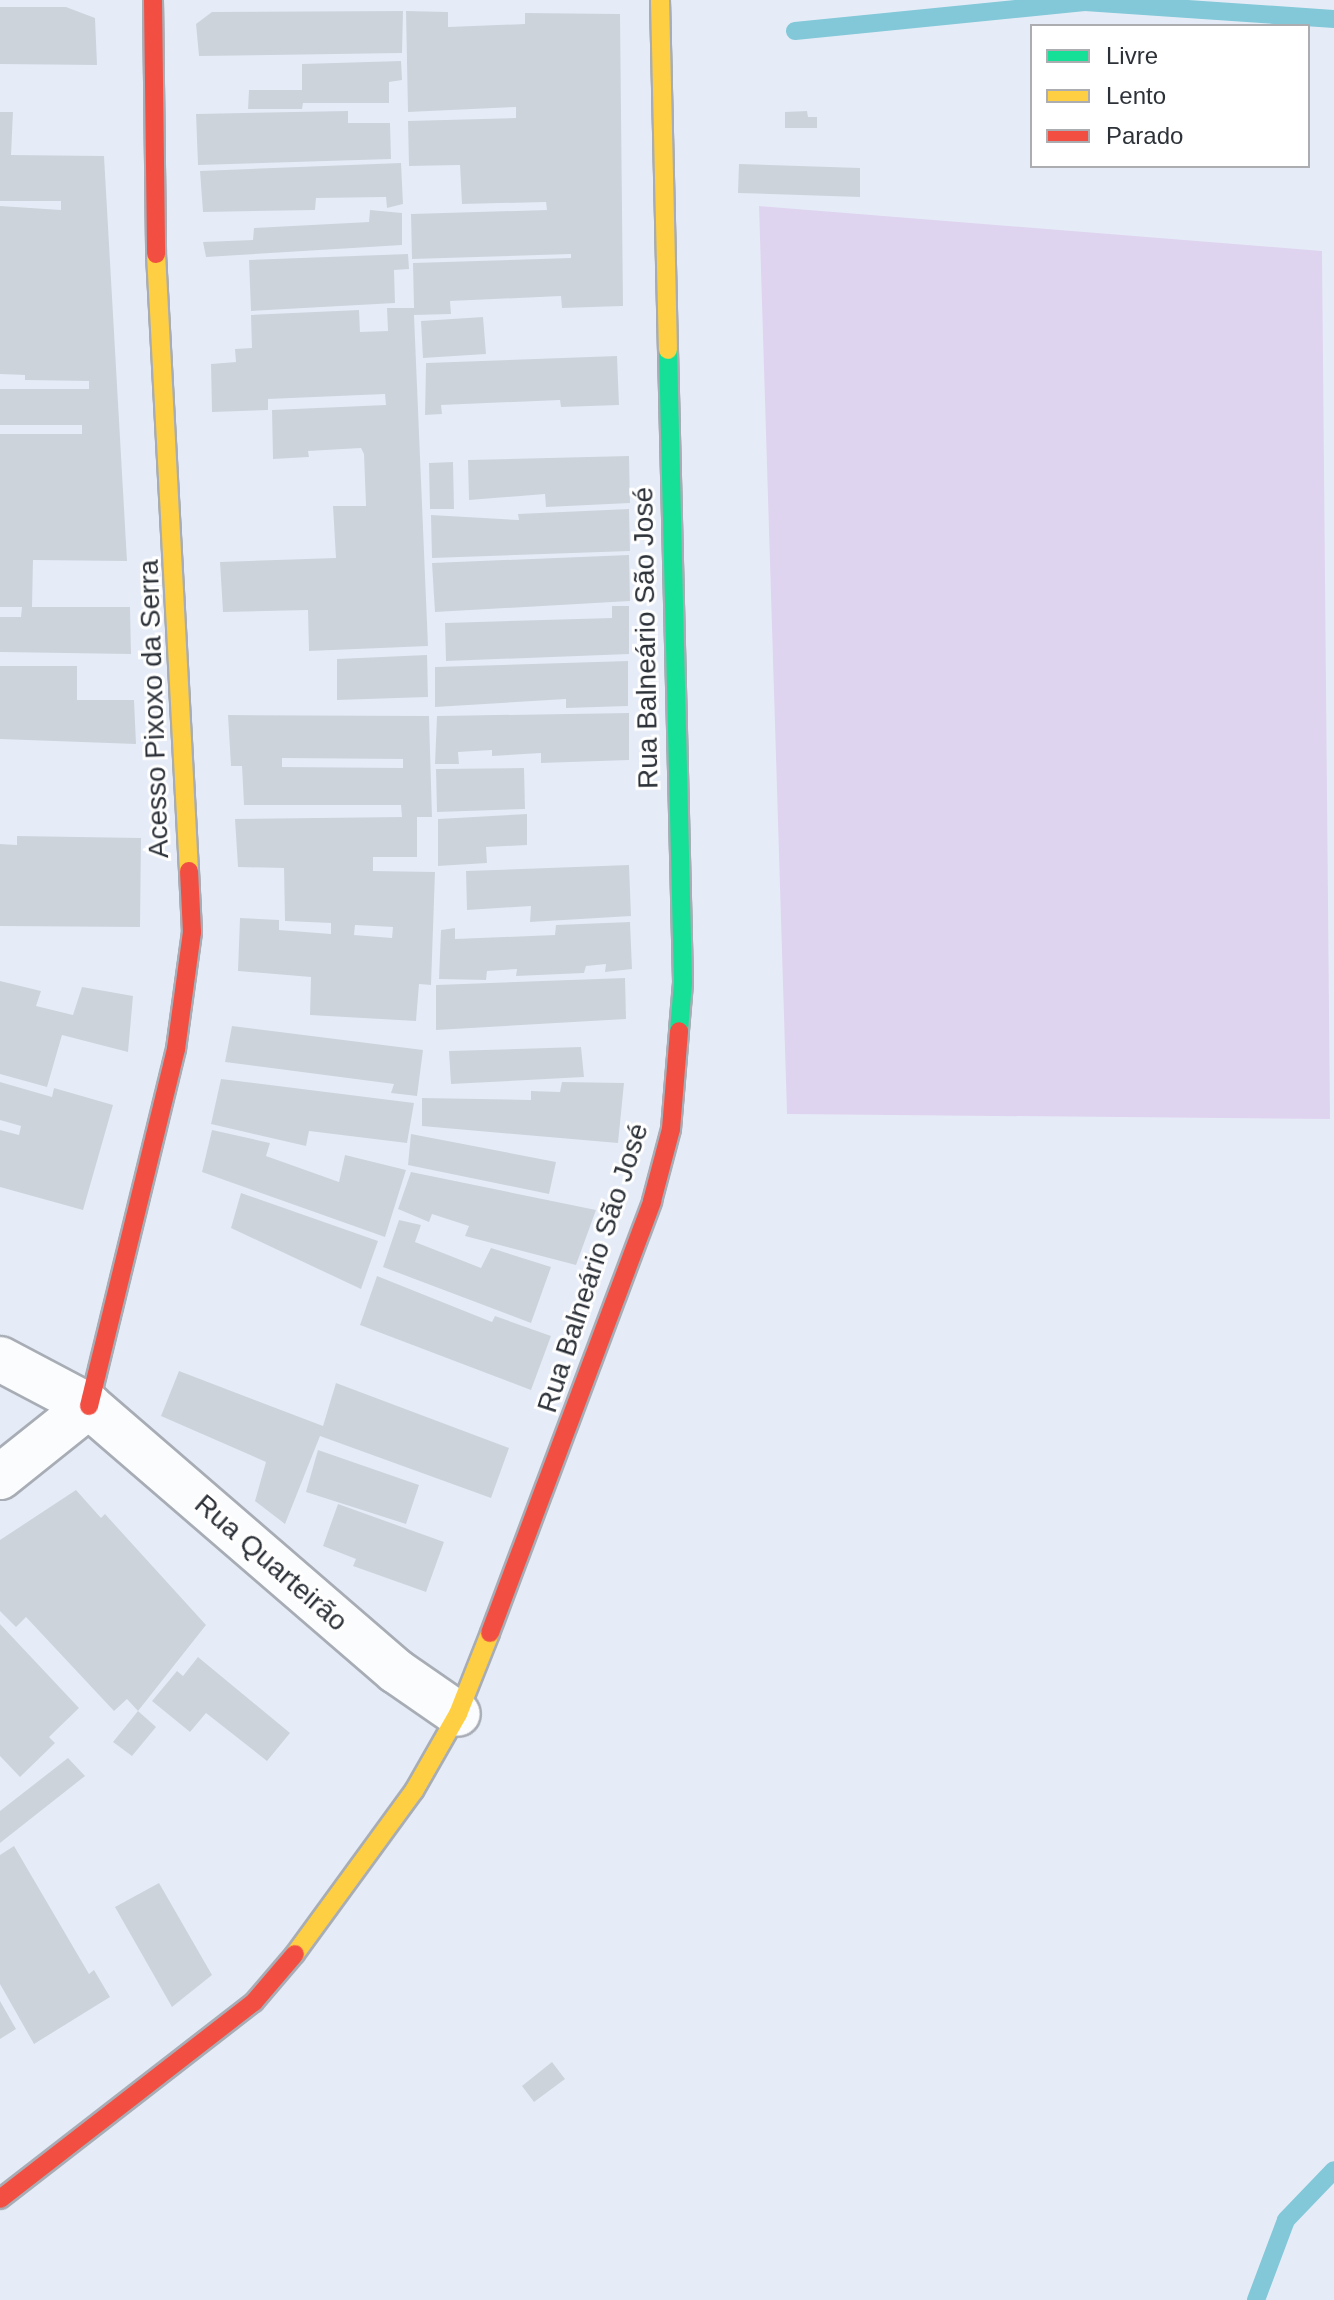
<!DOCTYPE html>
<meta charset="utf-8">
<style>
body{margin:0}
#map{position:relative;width:1334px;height:2300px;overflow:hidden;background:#e6ecf7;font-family:Helvetica,sans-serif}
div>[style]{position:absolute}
.green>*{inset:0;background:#dfd4f0}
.stream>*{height:18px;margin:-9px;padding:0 9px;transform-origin:9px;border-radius:9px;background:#82c8d8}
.building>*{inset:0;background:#cdd3db}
.roads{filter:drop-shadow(2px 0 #a8adb5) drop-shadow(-2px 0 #a8adb5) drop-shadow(0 2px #a8adb5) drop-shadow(0 -2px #a8adb5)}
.street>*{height:44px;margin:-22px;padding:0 22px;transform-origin:22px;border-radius:22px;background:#fbfcfe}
.fast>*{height:18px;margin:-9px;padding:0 9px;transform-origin:9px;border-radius:9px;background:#16e098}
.slow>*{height:18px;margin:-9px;padding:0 9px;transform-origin:9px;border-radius:9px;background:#ffcf43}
.jam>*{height:18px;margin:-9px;padding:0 9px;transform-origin:9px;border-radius:9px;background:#f24e42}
span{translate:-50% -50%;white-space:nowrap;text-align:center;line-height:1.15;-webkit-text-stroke:6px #fff;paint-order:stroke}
.street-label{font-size:28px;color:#2d3239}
.legend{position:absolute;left:1030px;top:24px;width:280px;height:144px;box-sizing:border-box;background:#fff;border:2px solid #abadb0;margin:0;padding:10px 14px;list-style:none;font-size:24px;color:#2d3239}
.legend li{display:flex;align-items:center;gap:16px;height:40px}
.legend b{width:40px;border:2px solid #abadb0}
</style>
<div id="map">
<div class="green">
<i style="clip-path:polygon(759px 206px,1322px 251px,1330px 1119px,787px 1114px)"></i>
</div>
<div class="stream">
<i style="left:795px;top:31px;width:291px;rotate:-5.7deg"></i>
<i style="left:1085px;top:2px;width:250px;rotate:3.9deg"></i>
<i style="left:1256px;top:2300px;width:85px;rotate:-69.4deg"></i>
<i style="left:1286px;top:2220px;width:69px;rotate:-46.2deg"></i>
</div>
<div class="building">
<i style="clip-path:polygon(0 7px,66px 7px,95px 18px,97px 65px,0 64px)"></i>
<i style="clip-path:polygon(403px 11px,402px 53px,199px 56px,196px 24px,212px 12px)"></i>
<i style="clip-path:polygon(406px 11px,448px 12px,448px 27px,525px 24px,525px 13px,620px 14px,623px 306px,562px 308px,561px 296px,450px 301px,451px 314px,414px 315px,428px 646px,309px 651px,308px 610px,223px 612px,220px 562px,336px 558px,333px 506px,366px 506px,364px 454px,361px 448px,308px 451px,309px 457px,273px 459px,272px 410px,386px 405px,385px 394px,268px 399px,268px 410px,212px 412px,211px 364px,236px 362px,235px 349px,252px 348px,251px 315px,359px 310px,360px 332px,388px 331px,387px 308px,414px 308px,413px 263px,571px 258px,571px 254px,412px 259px,411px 214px,547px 210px,546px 202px,462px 204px,460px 165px,409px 166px,408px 121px,516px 118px,516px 107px,408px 112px)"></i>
<i style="clip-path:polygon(401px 61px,402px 80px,389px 82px,389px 103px,303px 103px,302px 109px,248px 109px,249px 90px,302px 90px,302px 64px)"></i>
<i style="clip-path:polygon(348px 111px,348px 123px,390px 123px,391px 159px,198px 165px,196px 114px)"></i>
<i style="clip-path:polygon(807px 111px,808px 117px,817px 117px,817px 128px,785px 128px,785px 112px)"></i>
<i style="clip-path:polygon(0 112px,13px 112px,11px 155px,104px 156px,127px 561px,33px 560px,32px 607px,130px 607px,131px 654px,0 652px,0 617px,21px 617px,22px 607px,0 607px,0 434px,82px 434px,82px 425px,0 425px,0 389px,89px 389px,89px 381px,25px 380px,25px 375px,0 374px,0 206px,61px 210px,61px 201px,0 201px)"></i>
<i style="clip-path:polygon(401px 163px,403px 204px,387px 208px,386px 197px,316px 198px,315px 210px,203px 212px,200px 171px)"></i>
<i style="clip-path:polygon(739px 164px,860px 168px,860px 197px,738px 193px)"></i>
<i style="clip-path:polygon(370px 210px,402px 213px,402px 245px,206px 257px,203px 242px,253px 240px,254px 228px,369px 222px)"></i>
<i style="clip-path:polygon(408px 254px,409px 269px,394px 270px,395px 303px,251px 311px,249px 260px)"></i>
<i style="clip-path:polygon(483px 317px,486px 354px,423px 358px,421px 321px)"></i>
<i style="clip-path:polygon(617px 356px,619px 405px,561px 407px,560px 400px,441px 405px,442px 414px,425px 415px,426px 363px)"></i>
<i style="clip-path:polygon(629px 456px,630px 503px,546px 507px,545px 494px,469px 500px,468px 460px)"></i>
<i style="clip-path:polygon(453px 462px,454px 509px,430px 509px,429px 463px)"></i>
<i style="clip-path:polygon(629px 509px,630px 551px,432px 558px,431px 515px,519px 520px,518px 514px)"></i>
<i style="clip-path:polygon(629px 555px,630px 601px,435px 612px,432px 563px)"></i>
<i style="clip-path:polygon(612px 606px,629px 606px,629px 654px,446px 661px,445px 623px,612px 618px)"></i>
<i style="clip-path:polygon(427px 655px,428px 697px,337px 700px,337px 659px)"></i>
<i style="clip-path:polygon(628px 661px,628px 706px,566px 708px,566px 699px,435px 707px,435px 667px)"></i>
<i style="clip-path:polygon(0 666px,77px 666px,77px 700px,134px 700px,136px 744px,0 739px)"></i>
<i style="clip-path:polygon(629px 713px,629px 760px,541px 763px,541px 753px,492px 756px,492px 750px,458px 752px,459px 764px,435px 764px,437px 716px)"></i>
<i style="clip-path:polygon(evenodd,228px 715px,429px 716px,432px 817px,417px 817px,417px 857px,373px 857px,373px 871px,435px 872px,431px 985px,419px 984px,416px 1021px,310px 1015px,311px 977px,238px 971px,240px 918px,279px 920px,279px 930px,331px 934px,331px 923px,285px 921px,284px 868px,238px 867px,235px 819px,402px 817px,401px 805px,244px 805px,242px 766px,231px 766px,228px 715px,282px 758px,403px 759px,403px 768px,282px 767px,282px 758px,228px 715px,355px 925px,393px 927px,392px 938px,354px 935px,355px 925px)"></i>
<i style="clip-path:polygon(524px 768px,525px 809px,437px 812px,436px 769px)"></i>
<i style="clip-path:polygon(527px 814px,527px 845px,486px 847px,487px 863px,438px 866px,438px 819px)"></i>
<i style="clip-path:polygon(17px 836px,141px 838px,140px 927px,0 926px,0 844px,17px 845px)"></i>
<i style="clip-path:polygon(629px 865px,631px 916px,530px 922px,531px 906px,467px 910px,466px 871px)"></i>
<i style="clip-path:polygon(630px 922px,632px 969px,605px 972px,606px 964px,586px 966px,584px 973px,516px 976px,517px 969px,487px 971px,486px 980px,439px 979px,441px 930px,455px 928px,455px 939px,555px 935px,556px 925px)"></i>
<i style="clip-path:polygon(625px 978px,626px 1019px,436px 1030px,436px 985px)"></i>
<i style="clip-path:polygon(0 981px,41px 991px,36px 1006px,73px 1015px,82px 987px,133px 996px,128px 1052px,62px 1035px,47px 1087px,0 1074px)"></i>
<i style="clip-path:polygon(232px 1026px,423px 1050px,417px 1096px,391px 1093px,394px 1084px,225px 1062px)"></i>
<i style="clip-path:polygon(581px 1047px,584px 1077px,451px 1084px,449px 1051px)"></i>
<i style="clip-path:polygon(221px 1079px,414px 1103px,407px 1143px,309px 1131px,306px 1146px,211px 1124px)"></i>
<i style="clip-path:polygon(0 1082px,52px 1097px,54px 1088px,113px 1105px,83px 1210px,0 1187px,0 1130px,19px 1135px,21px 1126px,0 1120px)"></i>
<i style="clip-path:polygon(562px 1082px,624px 1083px,618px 1143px,422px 1126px,422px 1098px,531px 1100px,531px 1091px,560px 1092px)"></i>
<i style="clip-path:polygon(212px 1130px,270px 1143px,266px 1156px,339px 1182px,345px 1155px,406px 1170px,385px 1237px,202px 1172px)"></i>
<i style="clip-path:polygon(411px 1134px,556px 1162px,549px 1194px,408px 1165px)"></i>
<i style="clip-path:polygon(411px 1172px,596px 1210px,576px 1265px,465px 1236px,469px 1226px,432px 1214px,429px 1222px,398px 1209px)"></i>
<i style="clip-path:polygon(241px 1193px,378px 1241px,361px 1289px,231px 1228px)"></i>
<i style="clip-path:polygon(399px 1220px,421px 1225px,415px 1242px,481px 1268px,491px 1248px,551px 1267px,531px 1323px,383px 1267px)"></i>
<i style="clip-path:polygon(377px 1276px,492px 1322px,495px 1316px,551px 1336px,531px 1390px,360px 1325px)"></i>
<i style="clip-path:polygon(179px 1371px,323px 1426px,336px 1383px,509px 1448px,491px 1498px,320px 1436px,285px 1524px,255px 1501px,266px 1462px,161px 1416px)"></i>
<i style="clip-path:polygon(318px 1450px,419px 1485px,406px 1524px,306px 1492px)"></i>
<i style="clip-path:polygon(76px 1490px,101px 1518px,105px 1514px,206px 1625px,138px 1711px,127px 1699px,114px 1711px,26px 1617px,16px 1627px,0 1611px,0 1540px)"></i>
<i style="clip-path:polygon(338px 1504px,444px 1542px,426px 1592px,353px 1566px,356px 1559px,323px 1546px)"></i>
<i style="clip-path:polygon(0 1624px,79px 1708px,49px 1737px,55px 1743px,20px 1777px,0 1756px)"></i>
<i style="clip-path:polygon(198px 1657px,290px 1733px,267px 1761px,206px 1713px,190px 1732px,152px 1701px,177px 1671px,183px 1676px)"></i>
<i style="clip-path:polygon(138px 1711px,156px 1727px,132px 1756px,113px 1742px)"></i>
<i style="clip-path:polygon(68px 1758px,85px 1776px,0 1843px,0 1811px)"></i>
<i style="clip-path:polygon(14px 1846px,89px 1974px,94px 1970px,110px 1997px,34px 2044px,0 1984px,0 1855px)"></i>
<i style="clip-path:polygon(159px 1883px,212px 1975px,172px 2007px,115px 1907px)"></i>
<i style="clip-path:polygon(0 2001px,16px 2029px,0 2039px)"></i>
<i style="clip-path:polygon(552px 2062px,565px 2079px,534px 2102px,522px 2086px)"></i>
</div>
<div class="roads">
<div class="street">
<i style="left:0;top:1359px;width:101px;rotate:27.8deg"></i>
<i style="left:89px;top:1406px;width:406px;rotate:40.8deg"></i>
<i style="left:396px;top:1671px;width:75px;rotate:34.7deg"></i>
<i style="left:0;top:1477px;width:114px;rotate:-38.6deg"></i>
</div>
<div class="fast">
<i style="left:668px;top:350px;width:633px;rotate:88.64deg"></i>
<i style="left:683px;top:983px;width:48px;rotate:94.8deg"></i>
</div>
<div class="slow">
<i style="left:660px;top:0;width:350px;rotate:88.7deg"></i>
<i style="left:156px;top:254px;width:618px;rotate:86.94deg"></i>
<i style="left:295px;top:1954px;width:202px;rotate:-53.9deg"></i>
<i style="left:414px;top:1791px;width:89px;rotate:-60.3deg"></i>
<i style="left:458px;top:1714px;width:87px;rotate:-68.4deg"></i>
</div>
<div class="jam">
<i style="left:153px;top:0;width:254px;rotate:89.3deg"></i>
<i style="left:89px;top:1406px;width:367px;rotate:-76.3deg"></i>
<i style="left:176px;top:1049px;width:118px;rotate:-82.2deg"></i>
<i style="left:192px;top:932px;width:61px;rotate:-92.8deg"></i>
<i style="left:490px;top:1633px;width:461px;rotate:-69.4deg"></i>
<i style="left:652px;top:1201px;width:74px;rotate:-75.2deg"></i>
<i style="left:671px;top:1129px;width:98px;rotate:-85.3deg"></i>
<i style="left:0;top:2199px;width:321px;rotate:-37.8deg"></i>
<i style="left:254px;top:2002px;width:63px;rotate:-49.5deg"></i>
</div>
</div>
<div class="street-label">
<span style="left:646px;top:638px;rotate:-91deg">Rua Balneário São José</span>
<span style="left:154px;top:709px;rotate:-92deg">Acesso Pixoxo da Serra</span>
<span style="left:593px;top:1268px;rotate:-72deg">Rua Balneário São José</span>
<span style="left:271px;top:1563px;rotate:41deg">Rua Quarteirão</span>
</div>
<ul class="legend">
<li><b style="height:10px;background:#16e098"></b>Livre</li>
<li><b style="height:10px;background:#ffcf43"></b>Lento</li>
<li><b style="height:10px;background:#f24e42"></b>Parado</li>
</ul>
</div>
